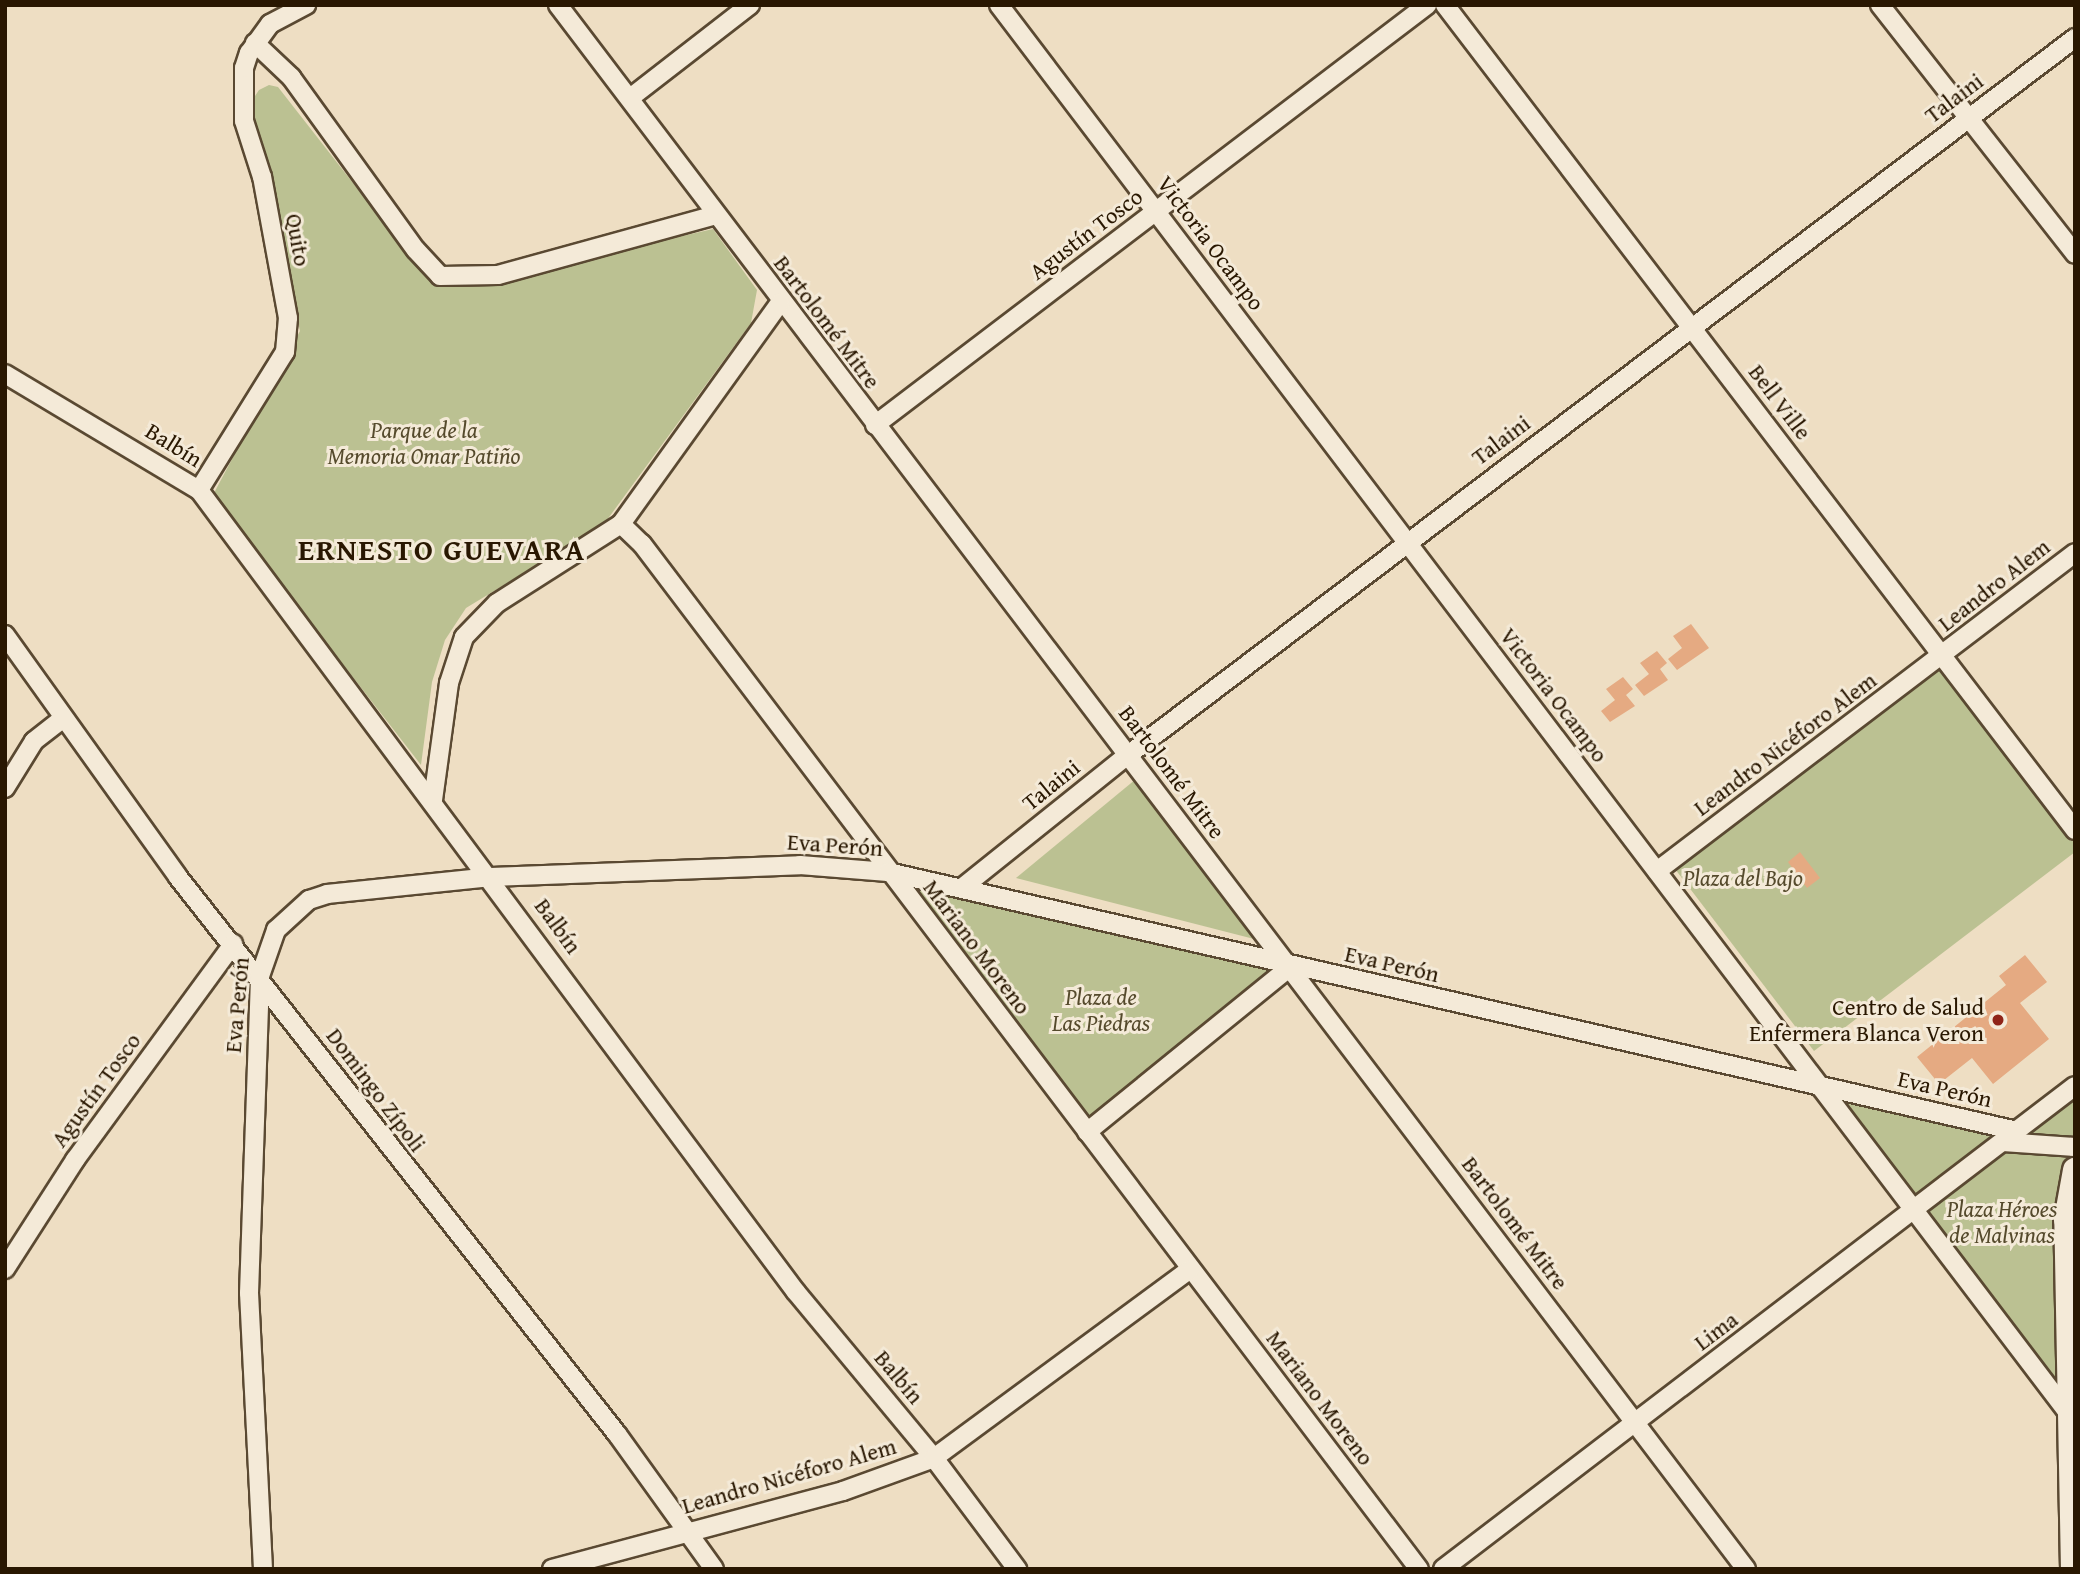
<!DOCTYPE html>
<meta charset="utf-8">
<style>
body{margin:0}
#map{position:relative;width:2080px;height:1574px;overflow:hidden;background:#eedec3;font-family:"Gentium Book Plus",serif}
div>[style]{position:absolute}
.green>*{inset:0;background:#bbc192}
.building>*{inset:0;background:#e5aa82}
.roads{filter:drop-shadow(2px 0 #5a4932) drop-shadow(-2px 0 #5a4932) drop-shadow(0 2px #5a4932) drop-shadow(0 -2px #5a4932)}
.street>*{height:18px;margin:-9px;padding:0 9px;transform-origin:9px;border-radius:9px;background:#f4ead8}
.secondary>*{height:24px;margin:-12px;padding:0 12px;transform-origin:12px;border-radius:12px;background:#f4ead8}
.dots>*{width:19px;height:19px;translate:-50% -50%;box-sizing:border-box;border:4px solid #f4ead8;border-radius:50%}
span{translate:-50% -50%;white-space:nowrap;text-align:center;line-height:1.15;-webkit-text-stroke:6px #f4ead8;paint-order:stroke}
.street-label{font-size:23px;color:#291701}
.park-label{font-size:23px;color:#554a2c;font-style:italic}
.poi-label{font-size:23px;color:#291701}
.right{translate:-100% -50%;text-align:right}
.district-label{font-size:30px;color:#291701;font-weight:700;letter-spacing:2px}
.frame{position:absolute;inset:0;border:7px solid #291701;pointer-events:none}
</style>
<div id="map">
<div class="green">
<i style="clip-path:polygon(269px 85px,278px 87px,428px 279px,446px 285px,477px 283px,713px 229px,757px 290px,751px 323px,604px 524px,466px 608px,445px 640px,432px 682px,421px 765px,217px 502px,214px 493px,300px 331px,251px 102px,259px 90px)"></i>
<i style="clip-path:polygon(1939px 667px,2075px 844px,2075px 852px,1814px 1051px,1675px 869px)"></i>
<i style="clip-path:polygon(1136px 779px,1258px 940px,1016px 878px)"></i>
<i style="clip-path:polygon(888px 872px,1290px 967px,1087px 1132px)"></i>
<i style="clip-path:polygon(1816px 1085px,2017px 1131px,2075px 1086px,2069px 1414px)"></i>
</div>
<div class="building">
<i style="clip-path:polygon(1691px 624px,1709px 648px,1677px 670px,1668px 659px,1682px 648px,1673px 636px)"></i>
<i style="clip-path:polygon(1657px 651px,1667px 663px,1660px 669px,1668px 680px,1644px 696px,1635px 685px,1649px 674px,1640px 663px)"></i>
<i style="clip-path:polygon(1623px 677px,1633px 689px,1626px 695px,1635px 706px,1610px 722px,1601px 711px,1615px 700px,1606px 689px)"></i>
<i style="clip-path:polygon(1800px 852px,1820px 878px,1807px 888px,1788px 862px)"></i>
<i style="clip-path:polygon(2025px 955px,2047px 982px,2020px 1003px,2049px 1039px,1993px 1084px,1972px 1058px,1939px 1084px,1917px 1057px,2006px 985px,1999px 976px)"></i>
</div>
<div class="roads">
<div class="street">
<i style="left:558px;top:5px;width:1964px;rotate:52.78deg"></i>
<i style="left:999px;top:5px;width:1769px;rotate:52.79deg"></i>
<i style="left:1445px;top:5px;width:1038px;rotate:52.63deg"></i>
<i style="left:1880px;top:5px;width:316px;rotate:51.9deg"></i>
<i style="left:255px;top:43px;width:50px;rotate:43.4deg"></i>
<i style="left:291px;top:77px;width:213px;rotate:54.2deg"></i>
<i style="left:416px;top:250px;width:35px;rotate:47deg"></i>
<i style="left:440px;top:276px;width:58px;rotate:-1deg"></i>
<i style="left:498px;top:275px;width:226px;rotate:-15.4deg"></i>
<i style="left:630px;top:98px;width:152px;rotate:-37.8deg"></i>
<i style="left:5px;top:374px;width:226px;rotate:30.9deg"></i>
<i style="left:199px;top:490px;width:1000px;rotate:53.34deg"></i>
<i style="left:796px;top:1292px;width:216px;rotate:50.3deg"></i>
<i style="left:934px;top:1458px;width:139px;rotate:53.2deg"></i>
<i style="left:875px;top:425px;width:694px;rotate:-37.27deg"></i>
<i style="left:199px;top:490px;width:163px;rotate:-58.1deg"></i>
<i style="left:285px;top:352px;width:34px;rotate:-85deg"></i>
<i style="left:288px;top:318px;width:143px;rotate:-100.4deg"></i>
<i style="left:262px;top:177px;width:59px;rotate:-107.8deg"></i>
<i style="left:244px;top:121px;width:53px;rotate:-90deg"></i>
<i style="left:244px;top:68px;width:16px;rotate:-72deg"></i>
<i style="left:249px;top:53px;width:36px;rotate:-54deg"></i>
<i style="left:270px;top:24px;width:41px;rotate:-27.8deg"></i>
<i style="left:621px;top:524px;width:29px;rotate:44deg"></i>
<i style="left:642px;top:544px;width:1286px;rotate:52.84deg"></i>
<i style="left:5px;top:635px;width:297px;rotate:54.4deg"></i>
<i style="left:178px;top:877px;width:709px;rotate:51.76deg"></i>
<i style="left:617px;top:1434px;width:166px;rotate:54.3deg"></i>
<i style="left:5px;top:788px;width:55px;rotate:-58.3deg"></i>
<i style="left:34px;top:741px;width:36px;rotate:-38deg"></i>
<i style="left:433px;top:800px;width:118px;rotate:-82.2deg"></i>
<i style="left:449px;top:683px;width:48px;rotate:-71.9deg"></i>
<i style="left:464px;top:637px;width:47px;rotate:-45.9deg"></i>
<i style="left:497px;top:603px;width:147px;rotate:-32.5deg"></i>
<i style="left:621px;top:524px;width:272px;rotate:-54.3deg"></i>
<i style="left:1657px;top:871px;width:525px;rotate:-37.26deg"></i>
<i style="left:963px;top:887px;width:211px;rotate:-38.7deg"></i>
<i style="left:1128px;top:755px;width:1188px;rotate:-37.13deg"></i>
<i style="left:1087px;top:1132px;width:262px;rotate:-39.1deg"></i>
<i style="left:2003px;top:1142px;width:72px;rotate:4deg"></i>
<i style="left:5px;top:1269px;width:130px;rotate:-57.3deg"></i>
<i style="left:75px;top:1160px;width:268px;rotate:-53.8deg"></i>
<i style="left:263px;top:1569px;width:276px;rotate:-92.9deg"></i>
<i style="left:249px;top:1293px;width:317px;rotate:-88deg"></i>
<i style="left:260px;top:976px;width:49px;rotate:-70.8deg"></i>
<i style="left:276px;top:930px;width:45px;rotate:-42.3deg"></i>
<i style="left:309px;top:900px;width:19px;rotate:-18deg"></i>
<i style="left:327px;top:894px;width:165px;rotate:-5.9deg"></i>
<i style="left:491px;top:877px;width:309px;rotate:-2.2deg"></i>
<i style="left:800px;top:865px;width:88px;rotate:4.5deg"></i>
<i style="left:888px;top:872px;width:1158px;rotate:12.92deg"></i>
<i style="left:552px;top:1569px;width:301px;rotate:-15deg"></i>
<i style="left:843px;top:1491px;width:97px;rotate:-19.9deg"></i>
<i style="left:934px;top:1458px;width:318px;rotate:-36.4deg"></i>
<i style="left:1443px;top:1569px;width:795px;rotate:-37.39deg"></i>
</div>
<div class="secondary">
<i style="left:2073px;top:1569px;width:349px;rotate:-91.1deg"></i>
<i style="left:2066px;top:1220px;width:51px;rotate:-79.8deg"></i>
</div>
</div>
<div class="dots">
<i style="left:1998px;top:1020px;background:#8f2418"></i>
</div>
<div class="street-label">
<span style="left:1954px;top:98px;rotate:-37deg">Talaini</span>
<span style="left:1086px;top:234px;rotate:-37deg">Agustín Tosco</span>
<span style="left:298px;top:240px;rotate:80deg">Quito</span>
<span style="left:1211px;top:243px;rotate:53deg">Victoria Ocampo</span>
<span style="left:827px;top:322px;rotate:53deg">Bartolomé Mitre</span>
<span style="left:1780px;top:402px;rotate:53deg">Bell Ville</span>
<span style="left:1501px;top:440px;rotate:-37deg">Talaini</span>
<span style="left:174px;top:445px;rotate:32deg">Balbín</span>
<span style="left:1994px;top:585px;rotate:-38deg">Leandro Alem</span>
<span style="left:1554px;top:695px;rotate:53deg">Victoria Ocampo</span>
<span style="left:1785px;top:744px;rotate:-37deg">Leandro Nicéforo Alem</span>
<span style="left:1172px;top:772px;rotate:53deg">Bartolomé Mitre</span>
<span style="left:1051px;top:785px;rotate:-39deg">Talaini</span>
<span style="left:835px;top:845px;rotate:4deg">Eva Perón</span>
<span style="left:558px;top:926px;rotate:54deg">Balbín</span>
<span style="left:977px;top:947px;rotate:53deg">Mariano Moreno</span>
<span style="left:1392px;top:964px;rotate:13deg">Eva Perón</span>
<span style="left:237px;top:1005px;rotate:-85deg">Eva Perón</span>
<span style="left:1945px;top:1089px;rotate:13deg">Eva Perón</span>
<span style="left:96px;top:1090px;rotate:-54deg">Agustín Tosco</span>
<span style="left:376px;top:1090px;rotate:53deg">Domingo Zípoli</span>
<span style="left:1515px;top:1223px;rotate:53deg">Bartolomé Mitre</span>
<span style="left:1716px;top:1331px;rotate:-37deg">Lima</span>
<span style="left:899px;top:1377px;rotate:50deg">Balbín</span>
<span style="left:1320px;top:1398px;rotate:53deg">Mariano Moreno</span>
<span style="left:789px;top:1476px;rotate:-16deg">Leandro Nicéforo Alem</span>
</div>
<div class="park-label">
<span style="left:424px;top:443px">Parque de la<br>Memoria Omar Patiño</span>
<span style="left:1743px;top:878px">Plaza del Bajo</span>
<span style="left:1101px;top:1010px">Plaza de<br>Las Piedras</span>
<span style="left:2002px;top:1222px">Plaza Héroes<br>de Malvinas</span>
</div>
<div class="poi-label">
<span class="right" style="left:1984px;top:1020px">Centro de Salud<br>Enfermera Blanca Veron</span>
</div>
<div class="district-label">
<span style="left:442px;top:549px">ERNESTO GUEVARA</span>
</div>
<div class="frame"></div>
</div>
